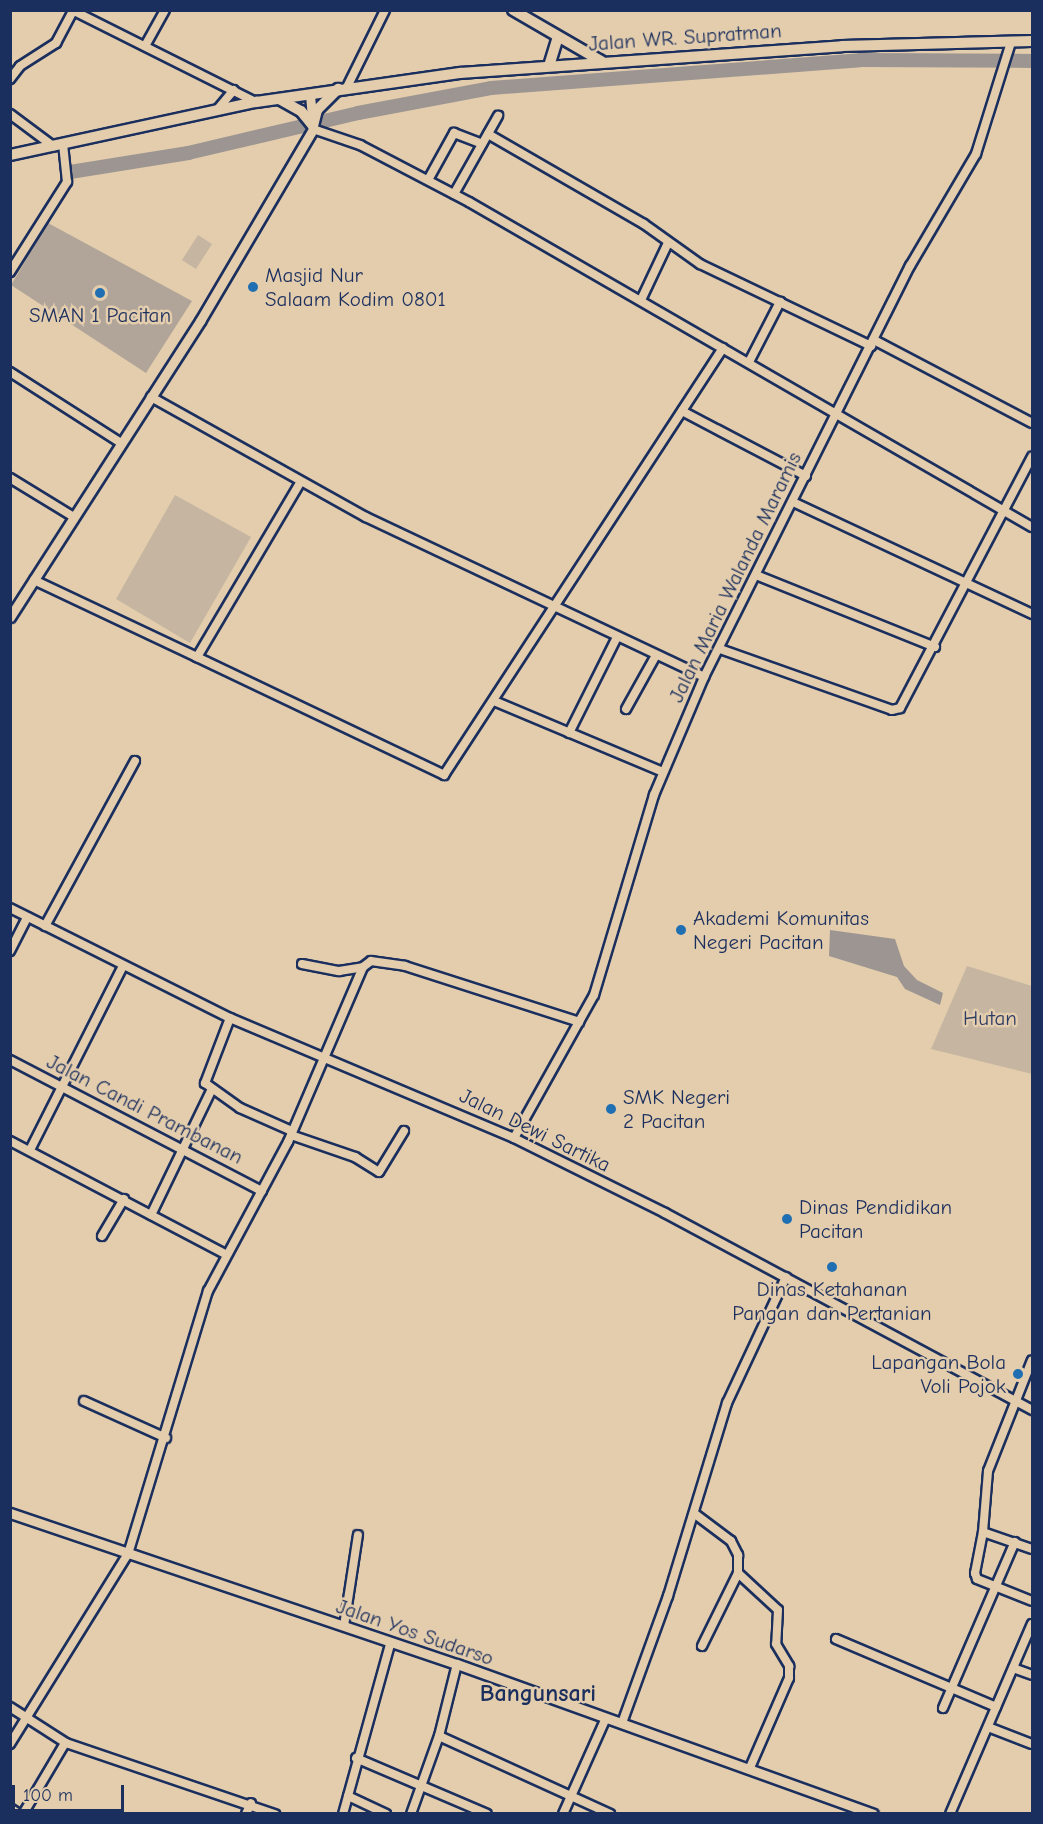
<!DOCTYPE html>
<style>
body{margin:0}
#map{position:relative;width:1043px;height:1824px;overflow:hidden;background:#e3cdad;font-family:"Comic Neue",sans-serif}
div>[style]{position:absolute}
.green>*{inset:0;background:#c6b6a1}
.water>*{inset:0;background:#9c9591}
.river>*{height:14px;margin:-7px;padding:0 7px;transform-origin:7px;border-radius:7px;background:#9c9591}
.building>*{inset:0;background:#b1a599}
.roads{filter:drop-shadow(2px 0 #1b2f5e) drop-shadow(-2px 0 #1b2f5e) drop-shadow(0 2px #1b2f5e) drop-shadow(0 -2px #1b2f5e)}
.minor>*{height:8px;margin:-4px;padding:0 4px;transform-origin:4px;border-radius:4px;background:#e3cdad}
.major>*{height:9px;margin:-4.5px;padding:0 4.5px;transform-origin:4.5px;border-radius:4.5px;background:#e3cdad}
.highway>*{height:10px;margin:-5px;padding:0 5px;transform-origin:5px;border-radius:5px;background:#e3cdad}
.dots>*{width:16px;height:16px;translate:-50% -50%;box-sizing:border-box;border:3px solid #e3cdad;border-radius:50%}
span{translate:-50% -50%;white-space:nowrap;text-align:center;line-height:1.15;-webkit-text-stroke:5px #e3cdad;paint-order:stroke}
.street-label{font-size:21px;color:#1b2f5e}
.poi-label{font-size:21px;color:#1b2f5e}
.left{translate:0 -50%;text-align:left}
.right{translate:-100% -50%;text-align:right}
.park-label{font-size:21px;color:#2c3c65}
.quarter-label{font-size:24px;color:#1b2f5e;font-weight:700}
.frame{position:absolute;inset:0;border:12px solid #1b2f5e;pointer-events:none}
.scale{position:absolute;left:12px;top:1785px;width:112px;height:27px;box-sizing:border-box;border:3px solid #1b2f5e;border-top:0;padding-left:8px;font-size:18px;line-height:21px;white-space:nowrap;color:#1b2f5e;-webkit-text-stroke:4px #e3cdad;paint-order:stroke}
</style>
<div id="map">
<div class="green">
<i style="clip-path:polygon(198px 235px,212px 244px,196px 269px,182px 260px)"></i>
<i style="clip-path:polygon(175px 495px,251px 537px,190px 643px,116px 599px)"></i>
<i style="clip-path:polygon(967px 966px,1032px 986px,1032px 1074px,931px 1049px)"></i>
</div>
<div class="water">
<i style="clip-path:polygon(830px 930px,895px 939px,904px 966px,917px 980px,943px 993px,940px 1005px,905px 989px,897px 977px,829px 956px)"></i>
</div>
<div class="river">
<i style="left:70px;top:172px;width:120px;rotate:-9.1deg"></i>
<i style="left:188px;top:153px;width:175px;rotate:-13.2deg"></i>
<i style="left:358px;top:113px;width:135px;rotate:-10.6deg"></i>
<i style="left:491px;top:88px;width:370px;rotate:-4.3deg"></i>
<i style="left:860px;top:60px;width:172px;rotate:0.3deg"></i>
</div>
<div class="building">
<i style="clip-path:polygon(48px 223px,192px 301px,146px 373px,11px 285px)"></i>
</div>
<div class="roads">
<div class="minor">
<i style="left:72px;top:10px;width:206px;rotate:26.6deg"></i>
<i style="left:145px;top:46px;width:41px;rotate:-60.9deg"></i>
<i style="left:10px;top:79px;width:16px;rotate:-52deg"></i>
<i style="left:20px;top:66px;width:43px;rotate:-32.6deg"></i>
<i style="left:56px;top:43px;width:36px;rotate:-62deg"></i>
<i style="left:347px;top:87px;width:86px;rotate:-63.7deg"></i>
<i style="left:217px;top:110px;width:26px;rotate:-50deg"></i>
<i style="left:10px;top:114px;width:54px;rotate:36.7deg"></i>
<i style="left:313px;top:129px;width:50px;rotate:18.8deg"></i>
<i style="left:360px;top:145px;width:123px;rotate:27.6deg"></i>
<i style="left:469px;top:202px;width:650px;rotate:30deg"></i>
<i style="left:488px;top:134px;width:180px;rotate:30deg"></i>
<i style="left:644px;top:224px;width:69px;rotate:35.5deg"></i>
<i style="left:700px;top:264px;width:190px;rotate:25.6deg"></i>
<i style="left:428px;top:180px;width:54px;rotate:-61deg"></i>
<i style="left:454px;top:133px;width:30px;rotate:21deg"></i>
<i style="left:454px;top:194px;width:90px;rotate:-60.6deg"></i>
<i style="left:10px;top:272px;width:107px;rotate:-57.7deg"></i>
<i style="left:67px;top:182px;width:37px;rotate:-96deg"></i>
<i style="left:641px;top:300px;width:63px;rotate:-64.7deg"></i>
<i style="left:874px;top:340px;width:178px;rotate:27.7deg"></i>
<i style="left:749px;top:362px;width:68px;rotate:-62.7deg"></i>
<i style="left:10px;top:372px;width:132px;rotate:32.6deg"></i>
<i style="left:151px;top:397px;width:246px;rotate:29.2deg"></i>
<i style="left:366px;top:517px;width:374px;rotate:25.3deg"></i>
<i style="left:682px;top:411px;width:140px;rotate:27.7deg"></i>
<i style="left:10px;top:478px;width:75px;rotate:31.4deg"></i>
<i style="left:793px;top:502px;width:264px;rotate:25.1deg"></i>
<i style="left:756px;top:575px;width:193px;rotate:21.9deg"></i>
<i style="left:34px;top:580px;width:180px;rotate:25.3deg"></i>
<i style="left:197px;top:657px;width:204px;rotate:-59.4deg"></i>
<i style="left:720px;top:649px;width:182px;rotate:19.5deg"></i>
<i style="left:892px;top:710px;width:8px;rotate:-14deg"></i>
<i style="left:900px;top:708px;width:284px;rotate:-62.3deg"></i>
<i style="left:197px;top:657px;width:274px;rotate:25.5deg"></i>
<i style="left:444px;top:775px;width:510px;rotate:-56.84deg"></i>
<i style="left:494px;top:701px;width:183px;rotate:22.8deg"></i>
<i style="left:626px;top:709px;width:62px;rotate:-60.9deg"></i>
<i style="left:569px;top:733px;width:107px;rotate:-63.4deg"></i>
<i style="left:10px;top:908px;width:246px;rotate:26.6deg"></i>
<i style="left:230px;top:1018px;width:308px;rotate:22.9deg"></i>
<i style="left:514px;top:1138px;width:169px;rotate:26.4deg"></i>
<i style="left:665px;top:1213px;width:417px;rotate:28.2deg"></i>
<i style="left:45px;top:926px;width:188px;rotate:-61.4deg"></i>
<i style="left:10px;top:951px;width:38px;rotate:-63deg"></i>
<i style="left:302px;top:964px;width:38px;rotate:11deg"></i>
<i style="left:339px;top:971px;width:24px;rotate:-9deg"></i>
<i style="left:230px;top:1018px;width:70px;rotate:111deg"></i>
<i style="left:205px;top:1083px;width:43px;rotate:35.5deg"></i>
<i style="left:240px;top:1108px;width:57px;rotate:23.9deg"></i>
<i style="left:10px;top:1060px;width:284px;rotate:27.5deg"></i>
<i style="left:291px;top:1135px;width:68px;rotate:19deg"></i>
<i style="left:355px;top:1157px;width:28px;rotate:32deg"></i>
<i style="left:379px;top:1172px;width:48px;rotate:-58.6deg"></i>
<i style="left:514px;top:1138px;width:164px;rotate:-60.8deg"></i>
<i style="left:594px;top:995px;width:209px;rotate:-73.3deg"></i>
<i style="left:654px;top:795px;width:128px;rotate:-67deg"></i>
<i style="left:704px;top:677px;width:460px;rotate:-63.4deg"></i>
<i style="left:910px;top:266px;width:130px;rotate:-59.5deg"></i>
<i style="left:976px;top:154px;width:117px;rotate:-72.6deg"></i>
<i style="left:10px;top:1141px;width:243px;rotate:27.7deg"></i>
<i style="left:30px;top:1150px;width:206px;rotate:-63.2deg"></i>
<i style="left:151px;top:1215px;width:138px;rotate:-64.2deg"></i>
<i style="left:102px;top:1236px;width:43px;rotate:-59.3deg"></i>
<i style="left:84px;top:1401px;width:90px;rotate:24.3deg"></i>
<i style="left:695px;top:1514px;width:45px;rotate:36.9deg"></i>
<i style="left:731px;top:1541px;width:16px;rotate:63deg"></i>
<i style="left:738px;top:1555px;width:18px;rotate:90deg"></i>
<i style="left:738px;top:1573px;width:54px;rotate:42.8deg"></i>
<i style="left:778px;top:1610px;width:34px;rotate:93deg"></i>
<i style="left:776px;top:1644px;width:26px;rotate:59deg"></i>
<i style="left:789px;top:1666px;width:12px;rotate:90deg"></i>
<i style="left:789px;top:1678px;width:100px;rotate:113.5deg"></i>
<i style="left:983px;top:1532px;width:61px;rotate:-85.3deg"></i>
<i style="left:988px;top:1471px;width:119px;rotate:-68.4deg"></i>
<i style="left:1032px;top:1549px;width:52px;rotate:-160.9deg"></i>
<i style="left:983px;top:1532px;width:42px;rotate:101deg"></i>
<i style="left:975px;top:1573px;width:6px;rotate:72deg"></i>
<i style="left:977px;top:1579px;width:59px;rotate:21.8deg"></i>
<i style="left:344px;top:1626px;width:92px;rotate:-81.3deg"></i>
<i style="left:836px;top:1639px;width:174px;rotate:23deg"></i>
<i style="left:702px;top:1646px;width:81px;rotate:-63.7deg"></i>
<i style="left:1013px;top:1668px;width:20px;rotate:20deg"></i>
<i style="left:10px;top:1707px;width:67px;rotate:32.7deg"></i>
<i style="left:66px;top:1743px;width:221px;rotate:18.8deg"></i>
<i style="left:943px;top:1708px;width:181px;rotate:-66.6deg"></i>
<i style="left:622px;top:1723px;width:135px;rotate:-70.1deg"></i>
<i style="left:668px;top:1596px;width:202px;rotate:-73deg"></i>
<i style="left:727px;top:1403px;width:139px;rotate:-64.9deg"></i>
<i style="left:988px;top:1727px;width:47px;rotate:21.1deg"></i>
<i style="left:439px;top:1736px;width:74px;rotate:-76deg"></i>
<i style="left:10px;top:1744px;width:224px;rotate:-58.2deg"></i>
<i style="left:128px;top:1554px;width:275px;rotate:-73.1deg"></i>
<i style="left:208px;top:1291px;width:169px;rotate:-61.8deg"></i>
<i style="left:288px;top:1142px;width:190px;rotate:-66.8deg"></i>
<i style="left:363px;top:967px;width:10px;rotate:-37deg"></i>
<i style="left:371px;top:961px;width:34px;rotate:8deg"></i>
<i style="left:405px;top:966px;width:183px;rotate:17.8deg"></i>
<i style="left:356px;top:1758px;width:142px;rotate:23.1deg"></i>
<i style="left:348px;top:1796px;width:42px;rotate:25.3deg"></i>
<i style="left:10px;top:1808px;width:11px;rotate:34deg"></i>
<i style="left:23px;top:1814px;width:82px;rotate:-59.4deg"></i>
<i style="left:246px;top:1814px;width:12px;rotate:-66deg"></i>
<i style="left:343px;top:1814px;width:176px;rotate:-74.5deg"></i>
<i style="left:411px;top:1814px;width:83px;rotate:-70.3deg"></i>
<i style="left:439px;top:1736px;width:188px;rotate:24.5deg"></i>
<i style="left:563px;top:1814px;width:105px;rotate:-65.9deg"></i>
<i style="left:950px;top:1814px;width:207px;rotate:-66.7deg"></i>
</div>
<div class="major">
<i style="left:10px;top:617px;width:352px;rotate:-57.3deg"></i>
<i style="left:200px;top:321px;width:223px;rotate:-59.5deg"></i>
<i style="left:313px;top:129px;width:35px;rotate:-95deg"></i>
<i style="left:10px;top:1513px;width:472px;rotate:18.7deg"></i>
<i style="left:457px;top:1664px;width:442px;rotate:19.8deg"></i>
</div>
<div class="highway">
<i style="left:513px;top:10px;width:102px;rotate:30.1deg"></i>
<i style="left:549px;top:66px;width:28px;rotate:-73deg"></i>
<i style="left:279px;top:99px;width:25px;rotate:29deg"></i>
<i style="left:301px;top:111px;width:19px;rotate:51deg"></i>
<i style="left:313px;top:126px;width:16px;rotate:-76deg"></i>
<i style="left:317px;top:110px;width:30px;rotate:-45deg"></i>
<i style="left:10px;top:155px;width:252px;rotate:-12.2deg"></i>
<i style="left:256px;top:102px;width:206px;rotate:-8.1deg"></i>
<i style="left:460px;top:73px;width:383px;rotate:-4deg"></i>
<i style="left:842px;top:46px;width:190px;rotate:-1.5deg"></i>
</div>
</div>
<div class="dots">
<i style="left:253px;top:287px;background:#1f6fb2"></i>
<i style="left:100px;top:293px;background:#1f6fb2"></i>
<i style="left:681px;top:930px;background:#1f6fb2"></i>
<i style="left:611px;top:1109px;background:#1f6fb2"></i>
<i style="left:787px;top:1219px;background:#1f6fb2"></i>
<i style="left:832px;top:1267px;background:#1f6fb2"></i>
<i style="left:1018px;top:1374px;background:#1f6fb2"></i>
</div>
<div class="street-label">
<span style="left:685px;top:37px;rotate:-4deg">Jalan WR. Supratman</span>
<span style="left:735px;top:577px;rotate:-64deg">Jalan Maria Walanda Maramis</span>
<span style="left:145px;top:1109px;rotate:27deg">Jalan Candi Prambanan</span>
<span style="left:535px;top:1130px;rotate:26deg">Jalan Dewi Sartika</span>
<span style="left:415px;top:1632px;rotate:19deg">Jalan Yos Sudarso</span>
</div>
<div class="poi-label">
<span class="left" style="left:265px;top:287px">Masjid Nur<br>Salaam Kodim 0801</span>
<span style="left:100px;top:315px">SMAN 1 Pacitan</span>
<span class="left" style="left:693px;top:930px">Akademi Komunitas<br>Negeri Pacitan</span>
<span class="left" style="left:623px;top:1109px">SMK Negeri<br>2 Pacitan</span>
<span class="left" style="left:799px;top:1219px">Dinas Pendidikan<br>Pacitan</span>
<span style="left:832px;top:1301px">Dinas Ketahanan<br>Pangan dan Pertanian</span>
<span class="right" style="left:1006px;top:1374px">Lapangan Bola<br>Voli Pojok</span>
</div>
<div class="park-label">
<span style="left:990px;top:1018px">Hutan</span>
</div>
<div class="quarter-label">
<span style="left:538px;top:1694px">Bangunsari</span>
</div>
<div class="frame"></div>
<div class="scale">100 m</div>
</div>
